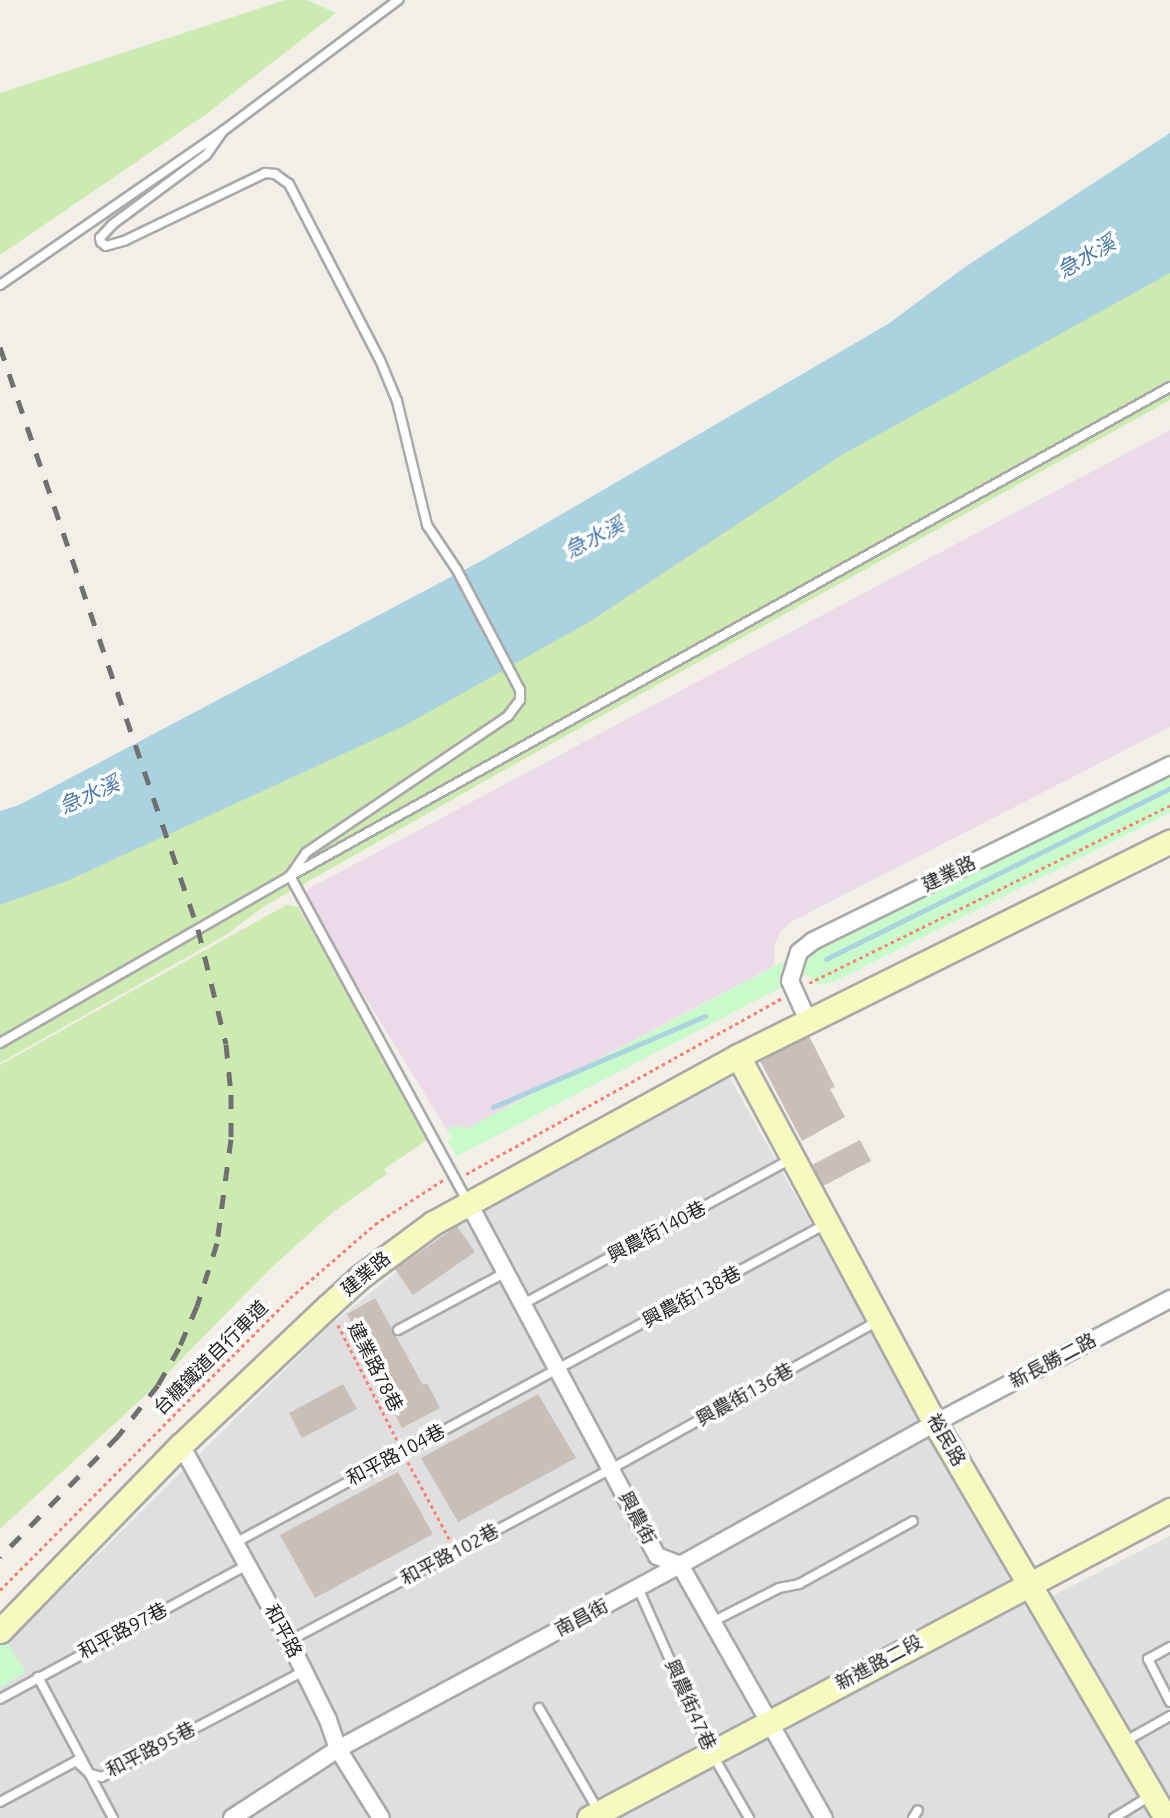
<!DOCTYPE html>
<meta charset="utf-8">
<style>
body{margin:0}
#map{position:relative;width:1170px;height:1818px;overflow:hidden;background:#f2efe9;font-family:Ubuntu,"Noto Sans TC",sans-serif}
div>[style]{position:absolute}
.residential>*{inset:0;background:#e0dfdf}
.industrial>*{inset:0;background:#ebdbe8}
.grass>*{inset:0;background:#cdebb0}
.park>*{inset:0;background:#c8facc}
.water>*{inset:0;background:#aad3df}
.stream>*{height:5px;margin:-2.5px;padding:0 2.5px;transform-origin:2.5px;border-radius:2.5px;background:#aad3df}
.building>*{inset:0;background:#c7bfb8}
.path>*{height:2.5px;margin-top:-1.25px;transform-origin:0;background:repeating-linear-gradient(90deg,#fa8072 0 3.5px,transparent 0 7px)}
.roads{filter:drop-shadow(2px 0 #a9a9a9) drop-shadow(-2px 0 #a9a9a9) drop-shadow(0 2px #a9a9a9) drop-shadow(0 -2px #a9a9a9)}
.lane>*{height:8px;margin:-4px;padding:0 4px;transform-origin:4px;border-radius:4px;background:#fff}
.street>*{height:16px;margin:-8px;padding:0 8px;transform-origin:8px;border-radius:8px;background:#fff}
.secondary>*{height:23px;margin:-11.5px;padding:0 11.5px;transform-origin:11.5px;border-radius:11.5px;background:#f7fabf}
.rail>*{height:5px;margin-top:-2.5px;transform-origin:0;background:repeating-linear-gradient(90deg,#707070 0 14px,transparent 0 28px)}
span{translate:-50% -50%;white-space:nowrap;text-align:center;line-height:1.15;-webkit-text-stroke:7px #fff;paint-order:stroke}
.street-label{font-size:19px;color:#222}
.water-label{font-size:21px;color:#4a7aab;font-style:italic}
</style>
<div id="map">
<div class="residential">
<i style="clip-path:polygon(730px 1078px,1026px 1609px,1170px 1536px,1170px 1818px,0 1818px,0 1651px,329px 1326px,470px 1213px)"></i>
</div>
<div class="industrial">
<i style="clip-path:polygon(1170px 430px,1170px 727px,791px 922px,781px 931px,775px 944px,774px 966px,468px 1128px,454px 1126px,447px 1130px,306px 901px,308px 889px)"></i>
</div>
<div class="grass">
<i style="clip-path:polygon(285px 0,307px 0,336px 13px,205px 115px,0 255px,0 93px)"></i>
<i style="clip-path:polygon(1170px 257px,1170px 400px,515px 764px,263px 907px,226px 935px,0 1063px,0 871px)"></i>
<i style="clip-path:polygon(286px 905px,298px 907px,430px 1138px,384px 1169px,387px 1174px,332px 1213px,271px 1268px,149px 1392px,0 1529px,0 1065px)"></i>
</div>
<div class="park">
<i style="clip-path:polygon(1170px 766px,1170px 813px,834px 982px,818px 985px,807px 974px,457px 1156px,447px 1141px,452px 1138px,447px 1130px,454px 1126px,468px 1128px,817px 944px)"></i>
<i style="clip-path:polygon(5px 1640px,26px 1672px,0 1687px,0 1646px)"></i>
</div>
<div class="water">
<i style="clip-path:polygon(1170px 133px,1170px 273px,840px 456px,591px 621px,404px 726px,67px 881px,0 905px,0 811px,19px 805px,483px 560px,888px 324px,965px 267px)"></i>
</div>
<div class="stream">
<i style="left:826px;top:959px;width:384px;rotate:-26.4deg"></i>
<i style="left:493px;top:1107px;width:231px;rotate:-23.2deg"></i>
</div>
<div class="building">
<i style="clip-path:polygon(809px 1036px,835px 1087px,830px 1089px,845px 1117px,802px 1141px,760px 1061px)"></i>
<i style="clip-path:polygon(860px 1140px,871px 1161px,823px 1186px,812px 1165px)"></i>
<i style="clip-path:polygon(457px 1226px,475px 1252px,413px 1295px,395px 1269px)"></i>
<i style="clip-path:polygon(375px 1298px,423px 1385px,427px 1383px,440px 1408px,402px 1428px,389px 1403px,394px 1400px,347px 1314px)"></i>
<i style="clip-path:polygon(343px 1384px,357px 1409px,302px 1438px,289px 1413px)"></i>
<i style="clip-path:polygon(538px 1394px,576px 1458px,458px 1522px,421px 1458px)"></i>
<i style="clip-path:polygon(398px 1472px,433px 1534px,315px 1598px,280px 1535px)"></i>
</div>
<div class="path">
<i style="left:809px;top:983px;width:402px;rotate:-26.2deg"></i>
<i style="left:466px;top:1174px;width:362px;rotate:-29.1deg"></i>
<i style="left:338px;top:1325px;width:129px;rotate:62.8deg"></i>
<i style="left:408px;top:1462px;width:91px;rotate:61.7deg"></i>
<i style="left:0;top:1590px;width:412px;rotate:-45.2deg"></i>
<i style="left:290px;top:1298px;width:113px;rotate:-41deg"></i>
<i style="left:375px;top:1224px;width:81px;rotate:-32.9deg"></i>
</div>
<div class="roads">
<div class="lane">
<i style="left:223px;top:131px;width:29px;rotate:125deg"></i>
<i style="left:206px;top:155px;width:116px;rotate:143.4deg"></i>
<i style="left:113px;top:224px;width:19px;rotate:133deg"></i>
<i style="left:100px;top:238px;width:4px;rotate:76deg"></i>
<i style="left:101px;top:242px;width:6px;rotate:39deg"></i>
<i style="left:106px;top:246px;width:19px;rotate:-16deg"></i>
<i style="left:124px;top:241px;width:157px;rotate:-25.7deg"></i>
<i style="left:265px;top:173px;width:10px;rotate:6deg"></i>
<i style="left:275px;top:174px;width:17px;rotate:36deg"></i>
<i style="left:289px;top:184px;width:198px;rotate:62.7deg"></i>
<i style="left:380px;top:360px;width:44px;rotate:67.5deg"></i>
<i style="left:397px;top:401px;width:128px;rotate:76.4deg"></i>
<i style="left:427px;top:525px;width:54px;rotate:56.3deg"></i>
<i style="left:457px;top:570px;width:136px;rotate:62.3deg"></i>
<i style="left:520px;top:690px;width:10px;rotate:90deg"></i>
<i style="left:520px;top:700px;width:20px;rotate:127deg"></i>
<i style="left:508px;top:716px;width:244px;rotate:145.9deg"></i>
<i style="left:306px;top:853px;width:28px;rotate:125deg"></i>
<i style="left:290px;top:876px;width:371px;rotate:61.4deg"></i>
<i style="left:0;top:285px;width:271px;rotate:-34.6deg"></i>
<i style="left:223px;top:131px;width:219px;rotate:-36.8deg"></i>
<i style="left:0;top:1043px;width:335px;rotate:-29.9deg"></i>
<i style="left:290px;top:876px;width:1007px;rotate:-29.06deg"></i>
<i style="left:523px;top:1304px;width:305px;rotate:-28.4deg"></i>
<i style="left:398px;top:1330px;width:123px;rotate:-28.2deg"></i>
<i style="left:235px;top:1543px;width:672px;rotate:-28.36deg"></i>
<i style="left:638px;top:1588px;width:180px;rotate:66deg"></i>
<i style="left:711px;top:1752px;width:76px;rotate:60.1deg"></i>
<i style="left:712px;top:1622px;width:75px;rotate:-26.9deg"></i>
<i style="left:779px;top:1588px;width:20px;rotate:-11deg"></i>
<i style="left:799px;top:1584px;width:130px;rotate:-28.9deg"></i>
<i style="left:289px;top:1641px;width:365px;rotate:-28.1deg"></i>
<i style="left:611px;top:1469px;width:303px;rotate:-29deg"></i>
<i style="left:1170px;top:1647px;width:25px;rotate:151deg"></i>
<i style="left:1148px;top:1659px;width:48px;rotate:62.9deg"></i>
<i style="left:38px;top:1677px;width:160px;rotate:62deg"></i>
<i style="left:0;top:1699px;width:281px;rotate:-28.5deg"></i>
<i style="left:539px;top:1708px;width:120px;rotate:60deg"></i>
<i style="left:1124px;top:1742px;width:53px;rotate:-29.5deg"></i>
<i style="left:0;top:1802px;width:86px;rotate:-28.3deg"></i>
<i style="left:76px;top:1761px;width:19px;rotate:43deg"></i>
<i style="left:90px;top:1774px;width:12px;rotate:14deg"></i>
<i style="left:102px;top:1777px;width:228px;rotate:-27.7deg"></i>
<i style="left:913px;top:1818px;width:9px;rotate:-58deg"></i>
<i style="left:1114px;top:1818px;width:42px;rotate:-31.4deg"></i>
</div>
<div class="street">
<i style="left:809px;top:1023px;width:46px;rotate:-114.3deg"></i>
<i style="left:790px;top:981px;width:30px;rotate:-73deg"></i>
<i style="left:799px;top:952px;width:18px;rotate:-38deg"></i>
<i style="left:813px;top:941px;width:398px;rotate:-26.2deg"></i>
<i style="left:468px;top:1202px;width:401px;rotate:61.9deg"></i>
<i style="left:657px;top:1556px;width:25px;rotate:21deg"></i>
<i style="left:680px;top:1565px;width:291px;rotate:60.4deg"></i>
<i style="left:181px;top:1445px;width:224px;rotate:61.1deg"></i>
<i style="left:289px;top:1641px;width:88px;rotate:63.7deg"></i>
<i style="left:328px;top:1720px;width:31px;rotate:71deg"></i>
<i style="left:338px;top:1749px;width:81px;rotate:58.1deg"></i>
<i style="left:232px;top:1818px;width:126px;rotate:-33.1deg"></i>
<i style="left:338px;top:1749px;width:388px;rotate:-28.3deg"></i>
<i style="left:680px;top:1565px;width:292px;rotate:-29.1deg"></i>
<i style="left:935px;top:1423px;width:266px;rotate:-27.8deg"></i>
</div>
<div class="secondary">
<i style="left:738px;top:1056px;width:417px;rotate:61.8deg"></i>
<i style="left:935px;top:1423px;width:458px;rotate:59.7deg"></i>
<i style="left:0;top:1631px;width:260px;rotate:-45.8deg"></i>
<i style="left:181px;top:1445px;width:202px;rotate:-43.4deg"></i>
<i style="left:328px;top:1306px;width:43px;rotate:-42.2deg"></i>
<i style="left:360px;top:1277px;width:91px;rotate:-36.5deg"></i>
<i style="left:433px;top:1223px;width:348px;rotate:-28.7deg"></i>
<i style="left:738px;top:1056px;width:482px;rotate:-26.4deg"></i>
<i style="left:589px;top:1818px;width:658px;rotate:-27.93deg"></i>
</div>
</div>
<div class="rail">
<i style="left:0;top:347px;width:615px;rotate:71.21deg"></i>
<i style="left:198px;top:929px;width:118px;rotate:76.3deg"></i>
<i style="left:226px;top:1044px;width:50px;rotate:84.3deg"></i>
<i style="left:231px;top:1094px;width:45px;rotate:90deg"></i>
<i style="left:231px;top:1139px;width:105px;rotate:97.7deg"></i>
<i style="left:217px;top:1243px;width:66px;rotate:107.6deg"></i>
<i style="left:197px;top:1306px;width:46px;rotate:113.2deg"></i>
<i style="left:179px;top:1348px;width:43px;rotate:119.6deg"></i>
<i style="left:158px;top:1385px;width:65px;rotate:128.1deg"></i>
<i style="left:118px;top:1436px;width:169px;rotate:134.3deg"></i>
</div>
<div class="street-label">
<span style="left:949px;top:874px;rotate:-26deg">建業路</span>
<span style="left:657px;top:1232px;rotate:-28deg">興農街140巷</span>
<span style="left:366px;top:1274px;rotate:-40deg">建業路</span>
<span style="left:692px;top:1297px;rotate:-28deg">興農街138巷</span>
<span style="left:211px;top:1358px;rotate:-45deg">台糖鐵道自行車道</span>
<span style="left:1053px;top:1361px;rotate:-28deg">新長勝二路</span>
<span style="left:375px;top:1367px;rotate:63deg">建業路78巷</span>
<span style="left:745px;top:1395px;rotate:-29deg">興農街136巷</span>
<span style="left:946px;top:1440px;rotate:60deg">裕民路</span>
<span style="left:396px;top:1455px;rotate:-28deg">和平路104巷</span>
<span style="left:637px;top:1518px;rotate:62deg">興農街</span>
<span style="left:450px;top:1555px;rotate:-28deg">和平路102巷</span>
<span style="left:582px;top:1618px;rotate:-28deg">南昌街</span>
<span style="left:123px;top:1631px;rotate:-28deg">和平路97巷</span>
<span style="left:283px;top:1631px;rotate:62deg">和平路</span>
<span style="left:879px;top:1663px;rotate:-28deg">新進路二段</span>
<span style="left:690px;top:1705px;rotate:66deg">興農街47巷</span>
<span style="left:151px;top:1750px;rotate:-27deg">和平路95巷</span>
</div>
<div class="water-label">
<span style="left:1086px;top:256px;rotate:-30deg">急水溪</span>
<span style="left:594px;top:537px;rotate:-27deg">急水溪</span>
<span style="left:89px;top:794px;rotate:-24deg">急水溪</span>
</div>
</div>
